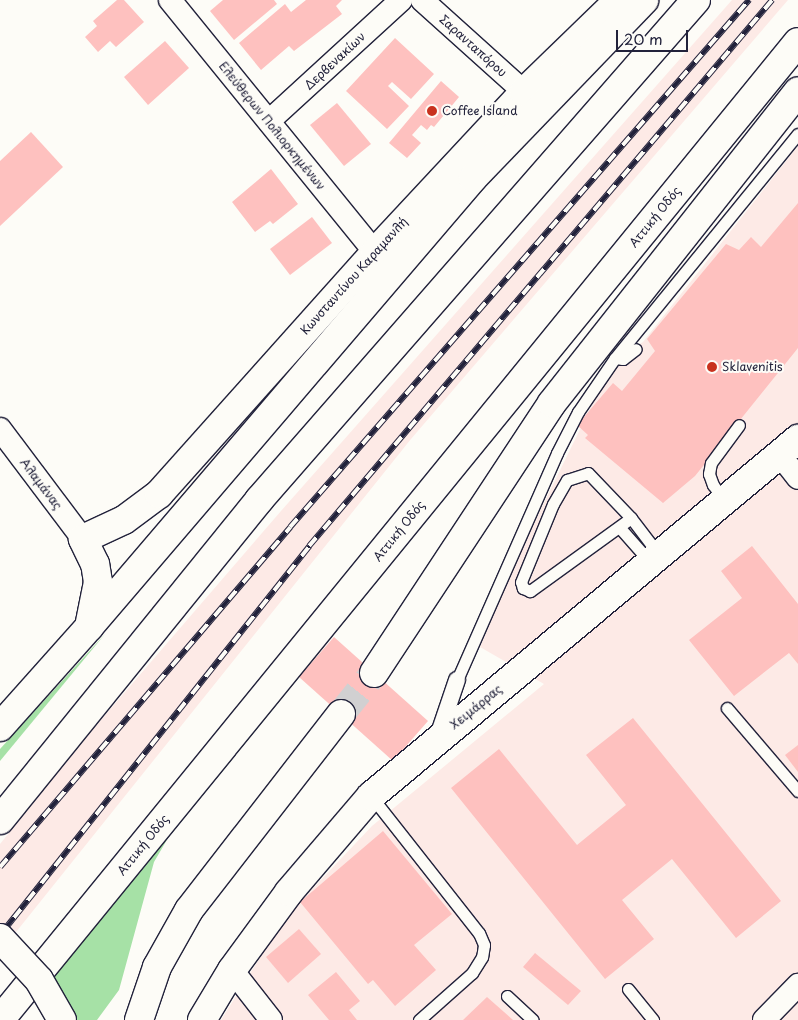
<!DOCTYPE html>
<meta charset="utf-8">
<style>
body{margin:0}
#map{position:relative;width:798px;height:1020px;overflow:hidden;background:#fdfcf7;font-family:"Playpen Sans",sans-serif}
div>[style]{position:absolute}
.built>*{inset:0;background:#fdeae6}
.green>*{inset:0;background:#a6e1a6}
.building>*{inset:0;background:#fec1bf}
.motorway-tunnel>*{height:28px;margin-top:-14px;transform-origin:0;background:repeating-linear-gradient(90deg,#d1d0d1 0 28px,transparent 0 42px)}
.roads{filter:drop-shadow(1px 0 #22223b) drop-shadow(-1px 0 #22223b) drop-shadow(0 1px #22223b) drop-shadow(0 -1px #22223b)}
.service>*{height:11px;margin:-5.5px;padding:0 5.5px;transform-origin:5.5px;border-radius:5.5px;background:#fdfcf7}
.pedestrian>*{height:16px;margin:-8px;padding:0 8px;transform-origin:8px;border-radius:8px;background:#fdfcf7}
.minor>*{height:22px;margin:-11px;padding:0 11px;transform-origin:11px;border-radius:11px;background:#fdfcf7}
.tertiary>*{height:28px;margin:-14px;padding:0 14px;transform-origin:14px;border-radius:14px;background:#fdfcf7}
.primary>*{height:28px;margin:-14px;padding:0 14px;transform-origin:14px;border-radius:14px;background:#fdfcf7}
.motorway>*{height:28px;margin:-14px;padding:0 14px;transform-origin:14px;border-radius:14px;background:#fdfcf7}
.rail>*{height:5.5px;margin-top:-2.75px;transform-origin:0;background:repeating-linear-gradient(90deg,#fdfcf7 0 11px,#22223b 0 22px);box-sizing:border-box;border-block:1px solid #22223b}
.bridges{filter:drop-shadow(1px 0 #22223b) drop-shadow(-1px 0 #22223b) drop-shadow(0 1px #22223b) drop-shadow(0 -1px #22223b)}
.primary-bridge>*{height:28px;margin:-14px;padding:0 14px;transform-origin:14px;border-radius:14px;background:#fdfcf7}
.dots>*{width:14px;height:14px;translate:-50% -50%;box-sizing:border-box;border:2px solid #fdfcf7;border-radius:50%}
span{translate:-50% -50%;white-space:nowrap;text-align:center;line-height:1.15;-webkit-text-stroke:4px #fdfcf7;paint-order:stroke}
.street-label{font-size:12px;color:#22223b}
.poi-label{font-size:12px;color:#22223b}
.left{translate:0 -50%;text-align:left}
.scale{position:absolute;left:616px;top:30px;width:72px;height:22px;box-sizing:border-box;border:2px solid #22223b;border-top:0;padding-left:6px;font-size:15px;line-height:18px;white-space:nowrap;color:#22223b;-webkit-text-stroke:4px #fdfcf7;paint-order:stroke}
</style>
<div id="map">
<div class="built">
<i style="clip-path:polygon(732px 0,788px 0,411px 439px,0 952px,0 844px,94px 728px,281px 511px)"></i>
<i style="clip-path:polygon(798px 146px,798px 1020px,221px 1020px,271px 940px,300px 902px,372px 826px,544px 684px,480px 647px,518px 556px,615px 358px,643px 342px)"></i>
</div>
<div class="green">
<i style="clip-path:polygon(647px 250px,168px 838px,154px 862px,119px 990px,97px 1020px,65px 1020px,45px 983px)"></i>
<i style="clip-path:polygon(105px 634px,0 761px,0 749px)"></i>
</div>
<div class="building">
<i style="clip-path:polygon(117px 0,124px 0,144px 22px,116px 47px,110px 41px,98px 52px,85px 37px,97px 26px,93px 21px)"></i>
<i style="clip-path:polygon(223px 0,274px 0,277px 4px,234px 40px,210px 11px)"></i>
<i style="clip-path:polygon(306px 0,342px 0,336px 6px,342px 14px,294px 51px,289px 46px,261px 70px,239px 43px,285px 4px,291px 12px)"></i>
<i style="clip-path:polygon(395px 38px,434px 74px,411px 99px,392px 82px,388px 86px,409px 106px,387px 129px,346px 91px)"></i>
<i style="clip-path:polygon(165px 41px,189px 68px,148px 105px,124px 77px)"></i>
<i style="clip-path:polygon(441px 81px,459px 97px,434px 127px,431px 125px,427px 130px,421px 125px,412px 135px,421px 143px,407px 158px,389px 143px)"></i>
<i style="clip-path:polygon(337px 103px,371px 144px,344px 166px,310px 125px)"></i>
<i style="clip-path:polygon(31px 132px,63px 167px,0 226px,0 161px)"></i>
<i style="clip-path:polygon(271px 169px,298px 204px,273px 224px,270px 221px,255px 232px,232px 202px)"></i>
<i style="clip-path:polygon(798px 203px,798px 348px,695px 476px,663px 503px,585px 438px,588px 435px,577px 425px,613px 383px,622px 391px,655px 351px,647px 339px,726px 244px,739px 250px,751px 237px,761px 247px)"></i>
<i style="clip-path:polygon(312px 217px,332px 243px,290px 275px,270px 249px)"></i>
<i style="clip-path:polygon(752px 546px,798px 604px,798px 664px,789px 653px,734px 696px,689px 640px,742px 598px,721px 571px)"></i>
<i style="clip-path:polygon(334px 637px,428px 721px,393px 761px,299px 677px)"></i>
<i style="clip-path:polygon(633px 718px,781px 901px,736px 938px,672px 859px,622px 900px,654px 939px,605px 979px,451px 788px,499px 749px,577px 845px,626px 805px,586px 755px)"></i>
<i style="clip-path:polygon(798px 745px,798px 772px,785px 755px)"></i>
<i style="clip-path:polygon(383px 831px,452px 914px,414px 945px,436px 970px,395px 1006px,373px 980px,368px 984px,300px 902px)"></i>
<i style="clip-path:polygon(299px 929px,321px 954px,288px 983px,266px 957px)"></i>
<i style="clip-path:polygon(535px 953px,581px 991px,568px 1005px,523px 967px)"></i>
<i style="clip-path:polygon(336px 972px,360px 1001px,349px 1010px,357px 1020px,329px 1020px,308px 995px)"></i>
<i style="clip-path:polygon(487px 997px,513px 1020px,463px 1020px)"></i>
</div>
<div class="motorway-tunnel">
<i style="left:341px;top:714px;width:53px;rotate:-51.2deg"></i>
</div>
<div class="roads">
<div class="service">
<i style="left:615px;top:358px;width:8px;rotate:7deg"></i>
<i style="left:623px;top:359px;width:16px;rotate:-38deg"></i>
<i style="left:588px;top:473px;width:62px;rotate:46.3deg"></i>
<i style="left:631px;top:518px;width:125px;rotate:144.1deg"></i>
<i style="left:530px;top:591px;width:8px;rotate:-157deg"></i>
<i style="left:523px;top:588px;width:6px;rotate:-108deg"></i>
<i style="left:521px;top:582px;width:84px;rotate:-67.7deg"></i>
<i style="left:553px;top:504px;width:28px;rotate:-60deg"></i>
<i style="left:567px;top:480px;width:22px;rotate:-18deg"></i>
<i style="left:724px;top:500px;width:19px;rotate:-126deg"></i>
<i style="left:713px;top:485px;width:12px;rotate:-110deg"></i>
<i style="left:709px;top:474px;width:11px;rotate:-80deg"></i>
<i style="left:711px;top:463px;width:47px;rotate:-53.6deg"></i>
<i style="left:631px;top:518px;width:48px;rotate:52.7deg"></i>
<i style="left:620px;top:528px;width:45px;rotate:48.6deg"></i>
<i style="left:457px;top:680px;width:248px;rotate:-66.2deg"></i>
<i style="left:557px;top:453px;width:46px;rotate:-62.9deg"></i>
<i style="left:578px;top:412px;width:65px;rotate:-55.6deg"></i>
<i style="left:615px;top:358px;width:289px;rotate:-50.8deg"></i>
<i style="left:727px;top:708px;width:109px;rotate:49.5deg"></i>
<i style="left:371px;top:796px;width:174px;rotate:51.8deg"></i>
<i style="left:479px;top:933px;width:13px;rotate:67deg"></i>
<i style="left:484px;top:945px;width:12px;rotate:99deg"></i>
<i style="left:482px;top:957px;width:19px;rotate:122deg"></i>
<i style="left:472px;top:973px;width:71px;rotate:138.4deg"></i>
<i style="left:628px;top:989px;width:40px;rotate:51deg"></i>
<i style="left:507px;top:996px;width:35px;rotate:43deg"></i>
</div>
<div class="pedestrian">
<i style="left:438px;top:736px;width:59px;rotate:-71.3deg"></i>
</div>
<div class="minor">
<i style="left:170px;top:0;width:325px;rotate:50.9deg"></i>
<i style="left:422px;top:0;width:137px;rotate:42deg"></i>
<i style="left:269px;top:121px;width:179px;rotate:-42.5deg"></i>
<i style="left:0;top:429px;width:138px;rotate:53deg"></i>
<i style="left:780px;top:455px;width:29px;rotate:52deg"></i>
<i style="left:232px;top:970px;width:63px;rotate:52deg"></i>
<i style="left:764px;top:1020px;width:49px;rotate:-45.8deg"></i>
</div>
<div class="tertiary">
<i style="left:89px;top:627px;width:46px;rotate:-78.7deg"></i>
<i style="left:98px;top:582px;width:18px;rotate:-99deg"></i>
<i style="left:95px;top:564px;width:28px;rotate:-116deg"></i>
<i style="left:83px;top:539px;width:45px;rotate:-24.9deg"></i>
<i style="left:124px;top:520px;width:44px;rotate:-36.6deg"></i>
<i style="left:159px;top:494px;width:324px;rotate:-48.2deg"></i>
<i style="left:375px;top:252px;width:219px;rotate:-47deg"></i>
<i style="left:524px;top:92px;width:132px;rotate:-44.1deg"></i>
<i style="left:202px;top:1020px;width:58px;rotate:-59deg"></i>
<i style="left:232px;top:970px;width:97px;rotate:-53.8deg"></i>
<i style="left:289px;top:892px;width:126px;rotate:-49.5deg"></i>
<i style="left:371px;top:796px;width:557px;rotate:-39.9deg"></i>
</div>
<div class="primary">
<i style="left:0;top:727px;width:134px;rotate:-48.3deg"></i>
</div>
<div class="motorway">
<i style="left:89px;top:627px;width:591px;rotate:-49.46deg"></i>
<i style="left:473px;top:178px;width:247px;rotate:-46.1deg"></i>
<i style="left:374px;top:673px;width:323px;rotate:-56.6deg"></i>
<i style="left:552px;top:403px;width:397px;rotate:-51.7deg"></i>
<i style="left:0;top:820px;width:412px;rotate:-51deg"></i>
<i style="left:259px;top:500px;width:664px;rotate:-48.85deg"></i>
<i style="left:0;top:1020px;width:1262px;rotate:-50.79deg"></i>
<i style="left:139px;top:1020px;width:56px;rotate:-71.2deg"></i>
<i style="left:157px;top:967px;width:65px;rotate:-60.7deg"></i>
<i style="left:189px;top:910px;width:248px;rotate:-52.2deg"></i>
</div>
</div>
<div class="rail">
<i style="left:0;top:867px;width:447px;rotate:-49.5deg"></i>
<i style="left:290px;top:527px;width:699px;rotate:-48.95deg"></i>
<i style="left:0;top:935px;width:497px;rotate:-51.5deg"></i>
<i style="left:309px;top:546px;width:716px;rotate:-49.7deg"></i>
</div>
<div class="bridges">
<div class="primary-bridge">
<i style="left:0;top:938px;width:57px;rotate:47.1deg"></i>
<i style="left:39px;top:980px;width:46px;rotate:60.1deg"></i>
</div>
</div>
<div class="dots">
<i style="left:432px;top:111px;background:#c8321e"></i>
<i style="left:712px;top:367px;background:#c8321e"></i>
</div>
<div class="street-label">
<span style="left:473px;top:46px;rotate:42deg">Σαρανταπόρου</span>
<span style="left:335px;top:61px;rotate:-43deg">Δερβενακίων</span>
<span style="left:272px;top:126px;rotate:51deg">Ελεύθερων Πολιορκημένων</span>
<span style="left:655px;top:217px;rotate:-51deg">Αττική Οδός</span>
<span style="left:354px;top:276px;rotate:-48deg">Κωνσταντίνου Καραμανλή</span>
<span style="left:41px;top:484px;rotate:53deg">Αλαμάνας</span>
<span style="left:399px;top:531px;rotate:-51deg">Αττική Οδός</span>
<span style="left:476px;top:707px;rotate:-39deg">Χειμάρρας</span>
<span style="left:143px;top:845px;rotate:-51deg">Αττική Οδός</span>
</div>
<div class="poi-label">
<span class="left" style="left:442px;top:111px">Coffee Island</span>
<span class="left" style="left:722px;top:367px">Sklavenitis</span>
</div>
<div class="scale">20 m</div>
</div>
